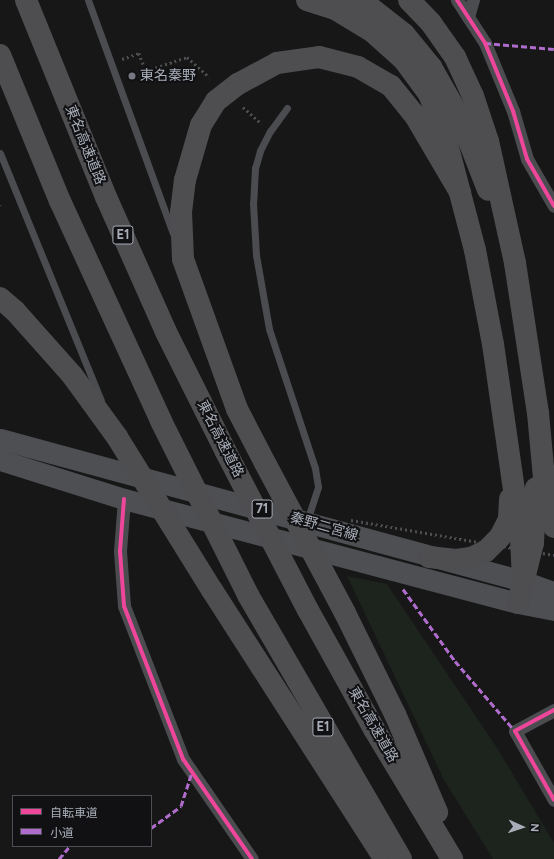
<!DOCTYPE html>
<meta charset="utf-8">
<style>
body{margin:0}
#map{position:relative;width:554px;height:859px;overflow:hidden;background:#171717;font-family:Figtree,"Noto Sans JP",sans-serif}
div>[style]{position:absolute}
.green>*{inset:0;background:#1d241e}
.path>*{height:2.5px;margin-top:-1.25px;transform-origin:0;background:repeating-linear-gradient(90deg,#4d4e52 0 2px,transparent 0 5px)}
.service>*{height:7px;margin:-3.5px;padding:0 3.5px;transform-origin:3.5px;border-radius:3.5px;background:#4b4c50}
.minor>*{height:13px;margin:-6.5px;padding:0 6.5px;transform-origin:6.5px;border-radius:6.5px;background:#4b4c50}
.primary>*{height:21px;margin:-10.5px;padding:0 10.5px;transform-origin:10.5px;border-radius:10.5px;background:#4d4f52}
.motorway>*{height:22px;margin:-11px;padding:0 11px;transform-origin:11px;border-radius:11px;background:#4e4e51}
.path-bridge>*{height:2.5px;margin-top:-1.25px;transform-origin:0;background:repeating-linear-gradient(90deg,#4d4e52 0 2px,transparent 0 5px)}
.motorway-bridge>*{height:22px;margin:-11px;padding:0 11px;transform-origin:11px;border-radius:11px;background:#4e4e51}
.quiet>*{height:3px;margin-top:-1.5px;transform-origin:0;background:repeating-linear-gradient(90deg,#b06ccc 0 6px,transparent 0 9px)}
.cycleway>*{height:4px;margin:-2px;padding:0 2px;transform-origin:2px;border-radius:2px;background:#ed469a}
.dots>*{width:11px;height:11px;translate:-50% -50%;box-sizing:border-box;border:2px solid #111113;border-radius:50%}
span{translate:-50% -50%;white-space:nowrap;text-align:center;line-height:1.15;-webkit-text-stroke:4px #111113;paint-order:stroke}
.shield-label span{padding:1px 3px;background:#111113;border:1px solid;border-radius:3px;-webkit-text-stroke-width:0}
.shield-label{font-size:13px;color:#a8adb8;font-weight:700}
.poi-label{font-size:14px;color:#a8adb8}
.left{translate:0 -50%;text-align:left}
.street-label{font-size:14px;color:#a8adb8}
.legend{position:absolute;left:12px;top:795px;width:140px;height:52px;box-sizing:border-box;background:#111113;border:1px solid #4d4f55;margin:0;padding:5px 7px;list-style:none;font-size:12px;color:#a8adb8}
.legend li{display:flex;align-items:center;gap:8px;height:20px}
.legend b{width:20px;border:1px solid #4d4f55}
.north{position:absolute;left:502px;top:807px;width:40px;height:40px;-webkit-text-stroke:3px #111113;paint-order:stroke;rotate:93deg;font-size:11px;font-weight:700;line-height:16px;text-align:center;color:#a8adb8}
.north::after{content:'';display:block;margin:auto;width:14px;height:18px;background:#a8adb8;clip-path:polygon(50% 0,100% 100%,50% 72%,0 100%)}
</style>
<div id="map">
<div class="green">
<i style="clip-path:polygon(347px 576px,387px 584px,499px 751px,554px 843px,554px 859px,493px 859px,444px 780px)"></i>
</div>
<div class="path">
<i style="left:122px;top:59px;width:18px;rotate:-19deg"></i>
<i style="left:139px;top:53px;width:19px;rotate:69deg"></i>
<i style="left:146px;top:71px;width:43px;rotate:-18.9deg"></i>
<i style="left:187px;top:57px;width:30px;rotate:42deg"></i>
<i style="left:243px;top:107px;width:25px;rotate:42deg"></i>
<i style="left:0;top:205px;width:1px;rotate:90deg"></i>
</div>
<div class="service">
<i style="left:88px;top:0;width:248px;rotate:70deg"></i>
<i style="left:287px;top:108px;width:29px;rotate:126deg"></i>
<i style="left:270px;top:131px;width:22px;rotate:117deg"></i>
<i style="left:260px;top:151px;width:18px;rotate:106deg"></i>
<i style="left:255px;top:168px;width:35px;rotate:93deg"></i>
<i style="left:253px;top:203px;width:52px;rotate:86.7deg"></i>
<i style="left:256px;top:255px;width:75px;rotate:80deg"></i>
<i style="left:269px;top:329px;width:146px;rotate:71.7deg"></i>
<i style="left:315px;top:468px;width:19px;rotate:81deg"></i>
<i style="left:318px;top:487px;width:36px;rotate:108deg"></i>
<i style="left:0;top:153px;width:267px;rotate:67.8deg"></i>
</div>
<div class="minor">
<i style="left:457px;top:0;width:51px;rotate:56.9deg"></i>
<i style="left:485px;top:43px;width:74px;rotate:67.6deg"></i>
<i style="left:513px;top:111px;width:50px;rotate:73.7deg"></i>
<i style="left:527px;top:159px;width:54px;rotate:60.1deg"></i>
<i style="left:468px;top:17px;width:18px;rotate:-74deg"></i>
<i style="left:124px;top:499px;width:52px;rotate:94.4deg"></i>
<i style="left:120px;top:551px;width:55px;rotate:85.8deg"></i>
<i style="left:124px;top:606px;width:164px;rotate:68.9deg"></i>
<i style="left:183px;top:759px;width:121px;rotate:55.4deg"></i>
<i style="left:554px;top:710px;width:44px;rotate:151.7deg"></i>
<i style="left:515px;top:731px;width:79px;rotate:60.5deg"></i>
</div>
<div class="primary">
<i style="left:0;top:439px;width:542px;rotate:15.19deg"></i>
<i style="left:523px;top:581px;width:33px;rotate:20deg"></i>
<i style="left:0;top:460px;width:130px;rotate:17.5deg"></i>
<i style="left:124px;top:499px;width:407px;rotate:14.8deg"></i>
<i style="left:518px;top:603px;width:37px;rotate:11deg"></i>
</div>
<div class="motorway">
<i style="left:26px;top:0;width:213px;rotate:67.9deg"></i>
<i style="left:106px;top:197px;width:148px;rotate:66deg"></i>
<i style="left:166px;top:332px;width:134px;rotate:63.4deg"></i>
<i style="left:307px;top:0;width:32px;rotate:18deg"></i>
<i style="left:337px;top:10px;width:42px;rotate:31.4deg"></i>
<i style="left:373px;top:32px;width:42px;rotate:42.1deg"></i>
<i style="left:404px;top:60px;width:42px;rotate:53.7deg"></i>
<i style="left:429px;top:94px;width:41px;rotate:68.5deg"></i>
<i style="left:444px;top:132px;width:122px;rotate:75.3deg"></i>
<i style="left:475px;top:250px;width:96px;rotate:79.2deg"></i>
<i style="left:493px;top:344px;width:196px;rotate:81.8deg"></i>
<i style="left:521px;top:538px;width:43px;rotate:87.3deg"></i>
<i style="left:353px;top:0;width:15px;rotate:20deg"></i>
<i style="left:367px;top:5px;width:47px;rotate:38.1deg"></i>
<i style="left:404px;top:34px;width:43px;rotate:50.7deg"></i>
<i style="left:431px;top:67px;width:59px;rotate:60.4deg"></i>
<i style="left:460px;top:118px;width:77px;rotate:68.7deg"></i>
<i style="left:409px;top:0;width:32px;rotate:46deg"></i>
<i style="left:431px;top:23px;width:42px;rotate:54.8deg"></i>
<i style="left:455px;top:57px;width:43px;rotate:65.2deg"></i>
<i style="left:473px;top:96px;width:47px;rotate:71.6deg"></i>
<i style="left:488px;top:141px;width:125px;rotate:77.5deg"></i>
<i style="left:515px;top:263px;width:152px;rotate:81.3deg"></i>
<i style="left:538px;top:413px;width:86px;rotate:84.7deg"></i>
<i style="left:546px;top:499px;width:29px;rotate:74deg"></i>
<i style="left:0;top:55px;width:158px;rotate:67.7deg"></i>
<i style="left:60px;top:201px;width:242px;rotate:65.3deg"></i>
<i style="left:0;top:298px;width:20px;rotate:41deg"></i>
<i style="left:15px;top:311px;width:86px;rotate:48.3deg"></i>
<i style="left:72px;top:375px;width:77px;rotate:54deg"></i>
<i style="left:265px;top:463px;width:61px;rotate:-117.4deg"></i>
<i style="left:237px;top:409px;width:159px;rotate:-109.8deg"></i>
<i style="left:183px;top:259px;width:47px;rotate:-92.4deg"></i>
<i style="left:181px;top:212px;width:32px;rotate:-83deg"></i>
<i style="left:185px;top:180px;width:57px;rotate:-73.8deg"></i>
<i style="left:201px;top:125px;width:28px;rotate:-58deg"></i>
<i style="left:216px;top:101px;width:28px;rotate:-38deg"></i>
<i style="left:238px;top:84px;width:44px;rotate:-28.3deg"></i>
<i style="left:277px;top:63px;width:42px;rotate:-8.1deg"></i>
<i style="left:319px;top:57px;width:40px;rotate:14.4deg"></i>
<i style="left:358px;top:67px;width:38px;rotate:30deg"></i>
<i style="left:391px;top:86px;width:36px;rotate:51deg"></i>
<i style="left:414px;top:114px;width:91px;rotate:59.5deg"></i>
<i style="left:429px;top:557px;width:27px;rotate:6deg"></i>
<i style="left:456px;top:560px;width:15px;rotate:-8deg"></i>
<i style="left:471px;top:558px;width:17px;rotate:-25deg"></i>
<i style="left:486px;top:551px;width:20px;rotate:-45deg"></i>
<i style="left:500px;top:537px;width:20px;rotate:-63deg"></i>
<i style="left:509px;top:519px;width:20px;rotate:-87deg"></i>
<i style="left:212px;top:590px;width:320px;rotate:57.3deg"></i>
<i style="left:248px;top:595px;width:305px;rotate:59.9deg"></i>
<i style="left:518px;top:603px;width:62px;rotate:-76deg"></i>
<i style="left:533px;top:543px;width:55px;rotate:-86.9deg"></i>
<i style="left:308px;top:610px;width:136px;rotate:61deg"></i>
<i style="left:374px;top:729px;width:152px;rotate:59deg"></i>
<i style="left:345px;top:613px;width:113px;rotate:63.7deg"></i>
<i style="left:395px;top:714px;width:107px;rotate:66.8deg"></i>
</div>
<div class="path-bridge">
<i style="left:351px;top:520px;width:206px;rotate:9.8deg"></i>
</div>
<div class="motorway-bridge">
<i style="left:161px;top:421px;width:195px;rotate:63.4deg"></i>
<i style="left:117px;top:437px;width:180px;rotate:58.2deg"></i>
<i style="left:226px;top:452px;width:178px;rotate:62.6deg"></i>
<i style="left:265px;top:463px;width:170px;rotate:61.9deg"></i>
</div>
<div class="quiet">
<i style="left:485px;top:43px;width:69px;rotate:5deg"></i>
<i style="left:403px;top:589px;width:89px;rotate:54.2deg"></i>
<i style="left:455px;top:661px;width:92px;rotate:49.4deg"></i>
<i style="left:151px;top:828px;width:37px;rotate:-36deg"></i>
<i style="left:181px;top:806px;width:36px;rotate:-72deg"></i>
<i style="left:59px;top:859px;width:17px;rotate:-50deg"></i>
</div>
<div class="cycleway">
<i style="left:457px;top:0;width:51px;rotate:56.9deg"></i>
<i style="left:485px;top:43px;width:74px;rotate:67.6deg"></i>
<i style="left:513px;top:111px;width:50px;rotate:73.7deg"></i>
<i style="left:527px;top:159px;width:54px;rotate:60.1deg"></i>
<i style="left:124px;top:499px;width:52px;rotate:94.4deg"></i>
<i style="left:120px;top:551px;width:55px;rotate:85.8deg"></i>
<i style="left:124px;top:606px;width:164px;rotate:68.9deg"></i>
<i style="left:183px;top:759px;width:121px;rotate:55.4deg"></i>
<i style="left:554px;top:710px;width:44px;rotate:151.7deg"></i>
<i style="left:515px;top:731px;width:79px;rotate:60.5deg"></i>
</div>
<div class="dots">
<i style="left:132px;top:76px;background:#757880"></i>
</div>
<div class="shield-label">
<span style="left:123px;top:235px">E1</span>
<span style="left:262px;top:509px">71</span>
<span style="left:323px;top:727px">E1</span>
</div>
<div class="poi-label">
<span class="left" style="left:140px;top:76px">東名秦野</span>
</div>
<div class="street-label">
<span style="left:85px;top:145px;rotate:68deg">東名高速道路</span>
<span style="left:220px;top:439px;rotate:63deg">東名高速道路</span>
<span style="left:324px;top:527px;rotate:16deg">秦野二宮線</span>
<span style="left:373px;top:725px;rotate:60deg">東名高速道路</span>
</div>
<ul class="legend">
<li><b style="height:5px;background:#ed469a"></b>自転車道</li>
<li><b style="height:5px;background:#b06ccc"></b>小道</li>
</ul>
<div class="north">N</div>
</div>
